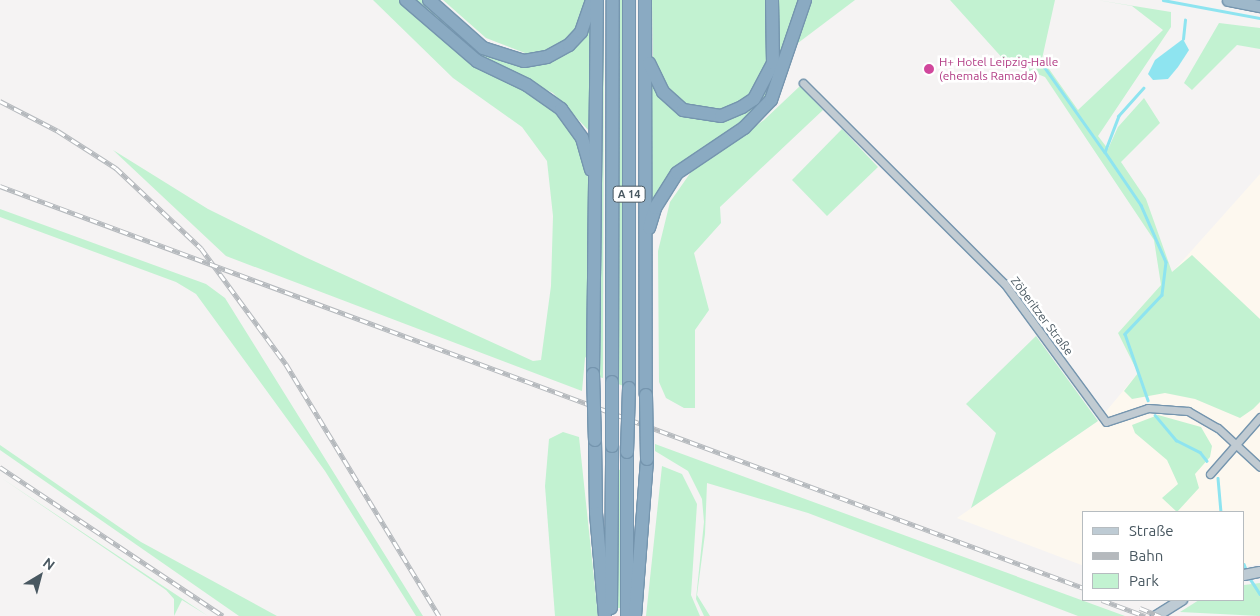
<!DOCTYPE html>
<meta charset="utf-8">
<style>
body{margin:0}
#map{position:relative;width:1260px;height:616px;overflow:hidden;background:#f5f3f3;font-family:Ubuntu,sans-serif}
div>[style]{position:absolute}
.commercial>*{inset:0;background:#fdf8ef}
.green>*{inset:0;background:#c2f2d1}
.water>*{inset:0;background:#8ee4f0}
.stream>*{height:2.5px;margin:-1.25px;padding:0 1.25px;transform-origin:1.25px;border-radius:1.25px;background:#8ee4f0}
.roads{filter:drop-shadow(1px 0 #7595ae) drop-shadow(-1px 0 #7595ae) drop-shadow(0 1px #7595ae) drop-shadow(0 -1px #7595ae)}
.minor>*{height:7px;margin:-3.5px;padding:0 3.5px;transform-origin:3.5px;border-radius:3.5px;background:#c1cbd2}
.secondary>*{height:10px;margin:-5px;padding:0 5px;transform-origin:5px;border-radius:5px;background:#becbd4}
.trunk>*{height:11px;margin:-5.5px;padding:0 5.5px;transform-origin:5.5px;border-radius:5.5px;background:#9eb8ca}
.motorway>*{height:12px;margin:-6px;padding:0 6px;transform-origin:6px;border-radius:6px;background:#8aaac2}
.rail>*{height:4.5px;margin-top:-2.25px;transform-origin:0;background:repeating-linear-gradient(90deg,#fff 0 8px,#b5b9bd 0 16px);box-sizing:border-box;border-block:1px solid #b5b9bd}
.bridges{filter:drop-shadow(1px 0 #7595ae) drop-shadow(-1px 0 #7595ae) drop-shadow(0 1px #7595ae) drop-shadow(0 -1px #7595ae)}
.motorway-bridge>*{height:12px;margin:-6px;padding:0 6px;transform-origin:6px;border-radius:6px;background:#8aaac2}
.dots>*{width:14px;height:14px;translate:-50% -50%;box-sizing:border-box;border:2px solid #fff;border-radius:50%}
span{translate:-50% -50%;white-space:nowrap;text-align:center;line-height:1.15;-webkit-text-stroke:5px #fff;paint-order:stroke}
.shield-label span{padding:1px 4px;background:#fff;border:1px solid;border-radius:4px;-webkit-text-stroke-width:0}
.shield-label{font-size:11px;color:#495861;font-weight:700}
.hotel-label{font-size:12px;color:#b23c85}
.left{translate:0 -50%;text-align:left}
.street-label{font-size:12px;color:#495861}
.legend{position:absolute;left:1082px;top:511px;width:162px;height:90px;box-sizing:border-box;background:#fff;border:1px solid #b6bcc0;margin:0;padding:6px 9px;list-style:none;font-size:15px;color:#495861}
.legend li{display:flex;align-items:center;gap:10px;height:25px}
.legend b{width:25px;border:1px solid #b6bcc0}
.north{position:absolute;left:15px;top:551px;width:50px;height:50px;-webkit-text-stroke:4px #fff;paint-order:stroke;rotate:37deg;font-size:14px;font-weight:700;line-height:20px;text-align:center;color:#495861}
.north::after{content:'';display:block;margin:auto;width:18px;height:22px;background:#495861;clip-path:polygon(50% 0,100% 100%,50% 72%,0 100%)}
</style>
<div id="map">
<div class="commercial">
<i style="clip-path:polygon(1260px 174px,1260px 564px,1244px 567px,1244px 512px,1084px 512px,1084px 566px,957px 518px,1098px 421px,1138px 373px,1118px 333px)"></i>
</div>
<div class="green">
<i style="clip-path:polygon(373px 0,401px 0,428px 25px,538px 96px,574px 129px,589px 181px,590px 351px,585px 358px,582px 391px,226px 256px,113px 150px,208px 209px,305px 257px,533px 361px,541px 360px,551px 286px,553px 216px,547px 161px,522px 127px,453px 78px)"></i>
<i style="clip-path:polygon(416px 0,425px 0,490px 56px,514px 64px,531px 65px,591px 24px,591px 133px,553px 93px,482px 58px)"></i>
<i style="clip-path:polygon(443px 0,589px 0,580px 26px,559px 48px,526px 58px,525px 53px,486px 38px)"></i>
<i style="clip-path:polygon(599px 0,604px 0,603px 378px,599px 377px)"></i>
<i style="clip-path:polygon(618px 0,624px 0,624px 386px,618px 384px)"></i>
<i style="clip-path:polygon(639px 0,643px 393px,639px 392px)"></i>
<i style="clip-path:polygon(652px 0,766px 0,766px 73px,742px 105px,724px 111px,690px 108px,670px 94px,653px 60px)"></i>
<i style="clip-path:polygon(776px 0,802px 0,782px 67px,758px 112px,705px 147px,650px 209px,650px 79px,707px 119px,762px 95px,772px 77px)"></i>
<i style="clip-path:polygon(811px 0,855px 0,794px 46px)"></i>
<i style="clip-path:polygon(950px 0,1055px 0,1042px 59px,1078px 110px,1163px 30px,1132px 6px,1097px 0,1171px 12px,1171px 27px,1098px 136px,1108px 149px,1118px 127px,1144px 98px,1160px 123px,1121px 162px,1146px 199px,1172px 272px,1192px 255px,1260px 319px,1260px 402px,1253px 409px,1240px 418px,1195px 399px,1165px 393px,1132px 399px,1124px 391px,1138px 373px,1118px 333px,1161px 285px,1154px 240px,1045px 77px,1022px 68px,1012px 57px,1005px 61px)"></i>
<i style="clip-path:polygon(1219px 23px,1260px 28px,1260px 49px,1237px 45px,1192px 90px,1184px 83px)"></i>
<i style="clip-path:polygon(800px 86px,823px 110px,720px 207px,721px 223px,694px 253px,709px 310px,695px 330px,695px 408px,684px 408px,666px 398px,659px 382px,658px 251px,670px 202px,691px 172px,764px 120px)"></i>
<i style="clip-path:polygon(842px 129px,878px 167px,827px 216px,792px 180px)"></i>
<i style="clip-path:polygon(0 209px,206px 284px,225px 298px,423px 616px,416px 616px,325px 471px,196px 294px,176px 282px,0 217px)"></i>
<i style="clip-path:polygon(1036px 336px,1098px 421px,971px 508px,996px 433px,966px 404px)"></i>
<i style="clip-path:polygon(1158px 415px,1201px 427px,1212px 446px,1210px 457px,1195px 474px,1199px 488px,1177px 512px,1162px 498px,1178px 484px,1167px 460px,1135px 433px,1132px 425px)"></i>
<i style="clip-path:polygon(563px 432px,579px 437px,598px 616px,555px 616px,545px 486px,549px 439px)"></i>
<i style="clip-path:polygon(655px 444px,704px 462px,1125px 616px,1078px 616px,808px 513px,707px 483px,705px 534px,697px 595px,710px 616px,704px 616px,696px 599px,704px 522px,702px 499px,688px 471px,655px 451px)"></i>
<i style="clip-path:polygon(0 445px,141px 542px,277px 616px,239px 616px,0 450px)"></i>
<i style="clip-path:polygon(662px 466px,682px 474px,697px 504px,691px 595px,700px 616px,646px 616px)"></i>
<i style="clip-path:polygon(617px 469px,623px 471px,623px 608px,617px 608px)"></i>
<i style="clip-path:polygon(0 477px,205px 614px,208px 616px,182px 600px,174px 616px,174px 599px,166px 590px)"></i>
<i style="clip-path:polygon(1260px 583px,1260px 616px,1180px 612px,1199px 600px,1244px 600px,1244px 585px)"></i>
</div>
<div class="water">
<i style="clip-path:polygon(1183px 39px,1189px 50px,1178px 67px,1168px 79px,1153px 80px,1148px 74px,1155px 60px)"></i>
</div>
<div class="stream">
<i style="left:1163px;top:0;width:99px;rotate:10.5deg"></i>
<i style="left:1183px;top:39px;width:19px;rotate:-84deg"></i>
<i style="left:1043px;top:65px;width:105px;rotate:54.7deg"></i>
<i style="left:1144px;top:88px;width:38px;rotate:132deg"></i>
<i style="left:1119px;top:116px;width:39px;rotate:111deg"></i>
<i style="left:1105px;top:152px;width:64px;rotate:55.8deg"></i>
<i style="left:1141px;top:205px;width:62px;rotate:66.3deg"></i>
<i style="left:1166px;top:262px;width:33px;rotate:97deg"></i>
<i style="left:1162px;top:295px;width:54px;rotate:133.5deg"></i>
<i style="left:1125px;top:334px;width:70px;rotate:70.8deg"></i>
<i style="left:1155px;top:415px;width:33px;rotate:50deg"></i>
<i style="left:1176px;top:440px;width:27px;rotate:27deg"></i>
<i style="left:1200px;top:452px;width:11px;rotate:52deg"></i>
<i style="left:1218px;top:478px;width:34px;rotate:85deg"></i>
<i style="left:1244px;top:564px;width:9px;rotate:69deg"></i>
<i style="left:1249px;top:577px;width:20px;rotate:57deg"></i>
</div>
<div class="roads">
<div class="minor">
<i style="left:803px;top:83px;width:284px;rotate:44.9deg"></i>
<i style="left:1004px;top:283px;width:172px;rotate:53.7deg"></i>
<i style="left:1106px;top:422px;width:44px;rotate:-18.4deg"></i>
<i style="left:1148px;top:408px;width:40px;rotate:4.3deg"></i>
<i style="left:1188px;top:411px;width:34px;rotate:30deg"></i>
<i style="left:1218px;top:428px;width:57px;rotate:42.9deg"></i>
<i style="left:1210px;top:474px;width:76px;rotate:-48.7deg"></i>
</div>
<div class="secondary">
<i style="left:1244px;top:575px;width:16px;rotate:-11deg"></i>
<i style="left:1156px;top:616px;width:31px;rotate:-32deg"></i>
</div>
<div class="trunk">
<i style="left:1228px;top:0;width:33px;rotate:11deg"></i>
</div>
<div class="motorway">
<i style="left:406px;top:0;width:94px;rotate:40.7deg"></i>
<i style="left:477px;top:61px;width:55px;rotate:25.6deg"></i>
<i style="left:527px;top:85px;width:42px;rotate:35.2deg"></i>
<i style="left:561px;top:109px;width:36px;rotate:54deg"></i>
<i style="left:582px;top:138px;width:33px;rotate:74deg"></i>
<i style="left:429px;top:0;width:72px;rotate:41.6deg"></i>
<i style="left:483px;top:48px;width:43px;rotate:17.6deg"></i>
<i style="left:524px;top:61px;width:23px;rotate:-10deg"></i>
<i style="left:547px;top:57px;width:25px;rotate:-29deg"></i>
<i style="left:569px;top:45px;width:18px;rotate:-47deg"></i>
<i style="left:581px;top:32px;width:34px;rotate:-71deg"></i>
<i style="left:645px;top:0;width:395px;rotate:89.9deg"></i>
<i style="left:649px;top:63px;width:32px;rotate:64deg"></i>
<i style="left:663px;top:92px;width:27px;rotate:42deg"></i>
<i style="left:683px;top:110px;width:38px;rotate:9deg"></i>
<i style="left:721px;top:116px;width:23px;rotate:-23deg"></i>
<i style="left:742px;top:107px;width:14px;rotate:-34deg"></i>
<i style="left:754px;top:99px;width:41px;rotate:-62.2deg"></i>
<i style="left:773px;top:63px;width:63px;rotate:-90.9deg"></i>
<i style="left:649px;top:228px;width:21px;rotate:-73deg"></i>
<i style="left:655px;top:208px;width:41px;rotate:-57.8deg"></i>
<i style="left:677px;top:173px;width:81px;rotate:-33.9deg"></i>
<i style="left:744px;top:128px;width:39px;rotate:-46deg"></i>
<i style="left:771px;top:100px;width:106px;rotate:-71.2deg"></i>
<i style="left:593px;top:374px;width:374px;rotate:-89.4deg"></i>
<i style="left:612px;top:382px;width:382px;rotate:-89.9deg"></i>
<i style="left:629px;top:388px;width:388px;rotate:-90deg"></i>
<i style="left:595px;top:440px;width:73px;rotate:89.2deg"></i>
<i style="left:596px;top:513px;width:103px;rotate:85deg"></i>
<i style="left:611px;top:608px;width:162px;rotate:-89.6deg"></i>
<i style="left:627px;top:616px;width:164px;rotate:-90deg"></i>
<i style="left:635px;top:616px;width:157px;rotate:-85.6deg"></i>
</div>
</div>
<div class="rail">
<i style="left:0;top:101px;width:65px;rotate:27.3deg"></i>
<i style="left:58px;top:131px;width:69px;rotate:32.5deg"></i>
<i style="left:116px;top:168px;width:117px;rotate:43.3deg"></i>
<i style="left:201px;top:248px;width:144px;rotate:53.8deg"></i>
<i style="left:286px;top:364px;width:295px;rotate:58.7deg"></i>
<i style="left:0;top:186px;width:1156px;rotate:20.35deg"></i>
<i style="left:0;top:467px;width:268px;rotate:33.7deg"></i>
<i style="left:1102px;top:600px;width:46px;rotate:20.4deg"></i>
<i style="left:1140px;top:608px;width:22px;rotate:22deg"></i>
</div>
<div class="bridges">
<div class="motorway-bridge">
<i style="left:593px;top:374px;width:66px;rotate:88.3deg"></i>
<i style="left:646px;top:395px;width:64px;rotate:89.1deg"></i>
<i style="left:612px;top:446px;width:64px;rotate:-90deg"></i>
<i style="left:627px;top:452px;width:64px;rotate:-88.2deg"></i>
</div>
</div>
<div class="dots">
<i style="left:929px;top:69px;background:#d1479c"></i>
</div>
<div class="shield-label">
<span style="left:629px;top:194px">A 14</span>
</div>
<div class="hotel-label">
<span class="left" style="left:939px;top:69px">H+ Hotel Leipzig-Halle<br>(ehemals Ramada)</span>
</div>
<div class="street-label">
<span style="left:1042px;top:316px;rotate:53deg">Zöberitzer Straße</span>
</div>
<ul class="legend">
<li><b style="height:6px;background:#becbd4"></b>Straße</li>
<li><b style="height:6px;background:#b5b9bd"></b>Bahn</li>
<li><b style="height:14px;background:#c2f2d1"></b>Park</li>
</ul>
<div class="north">N</div>
</div>
